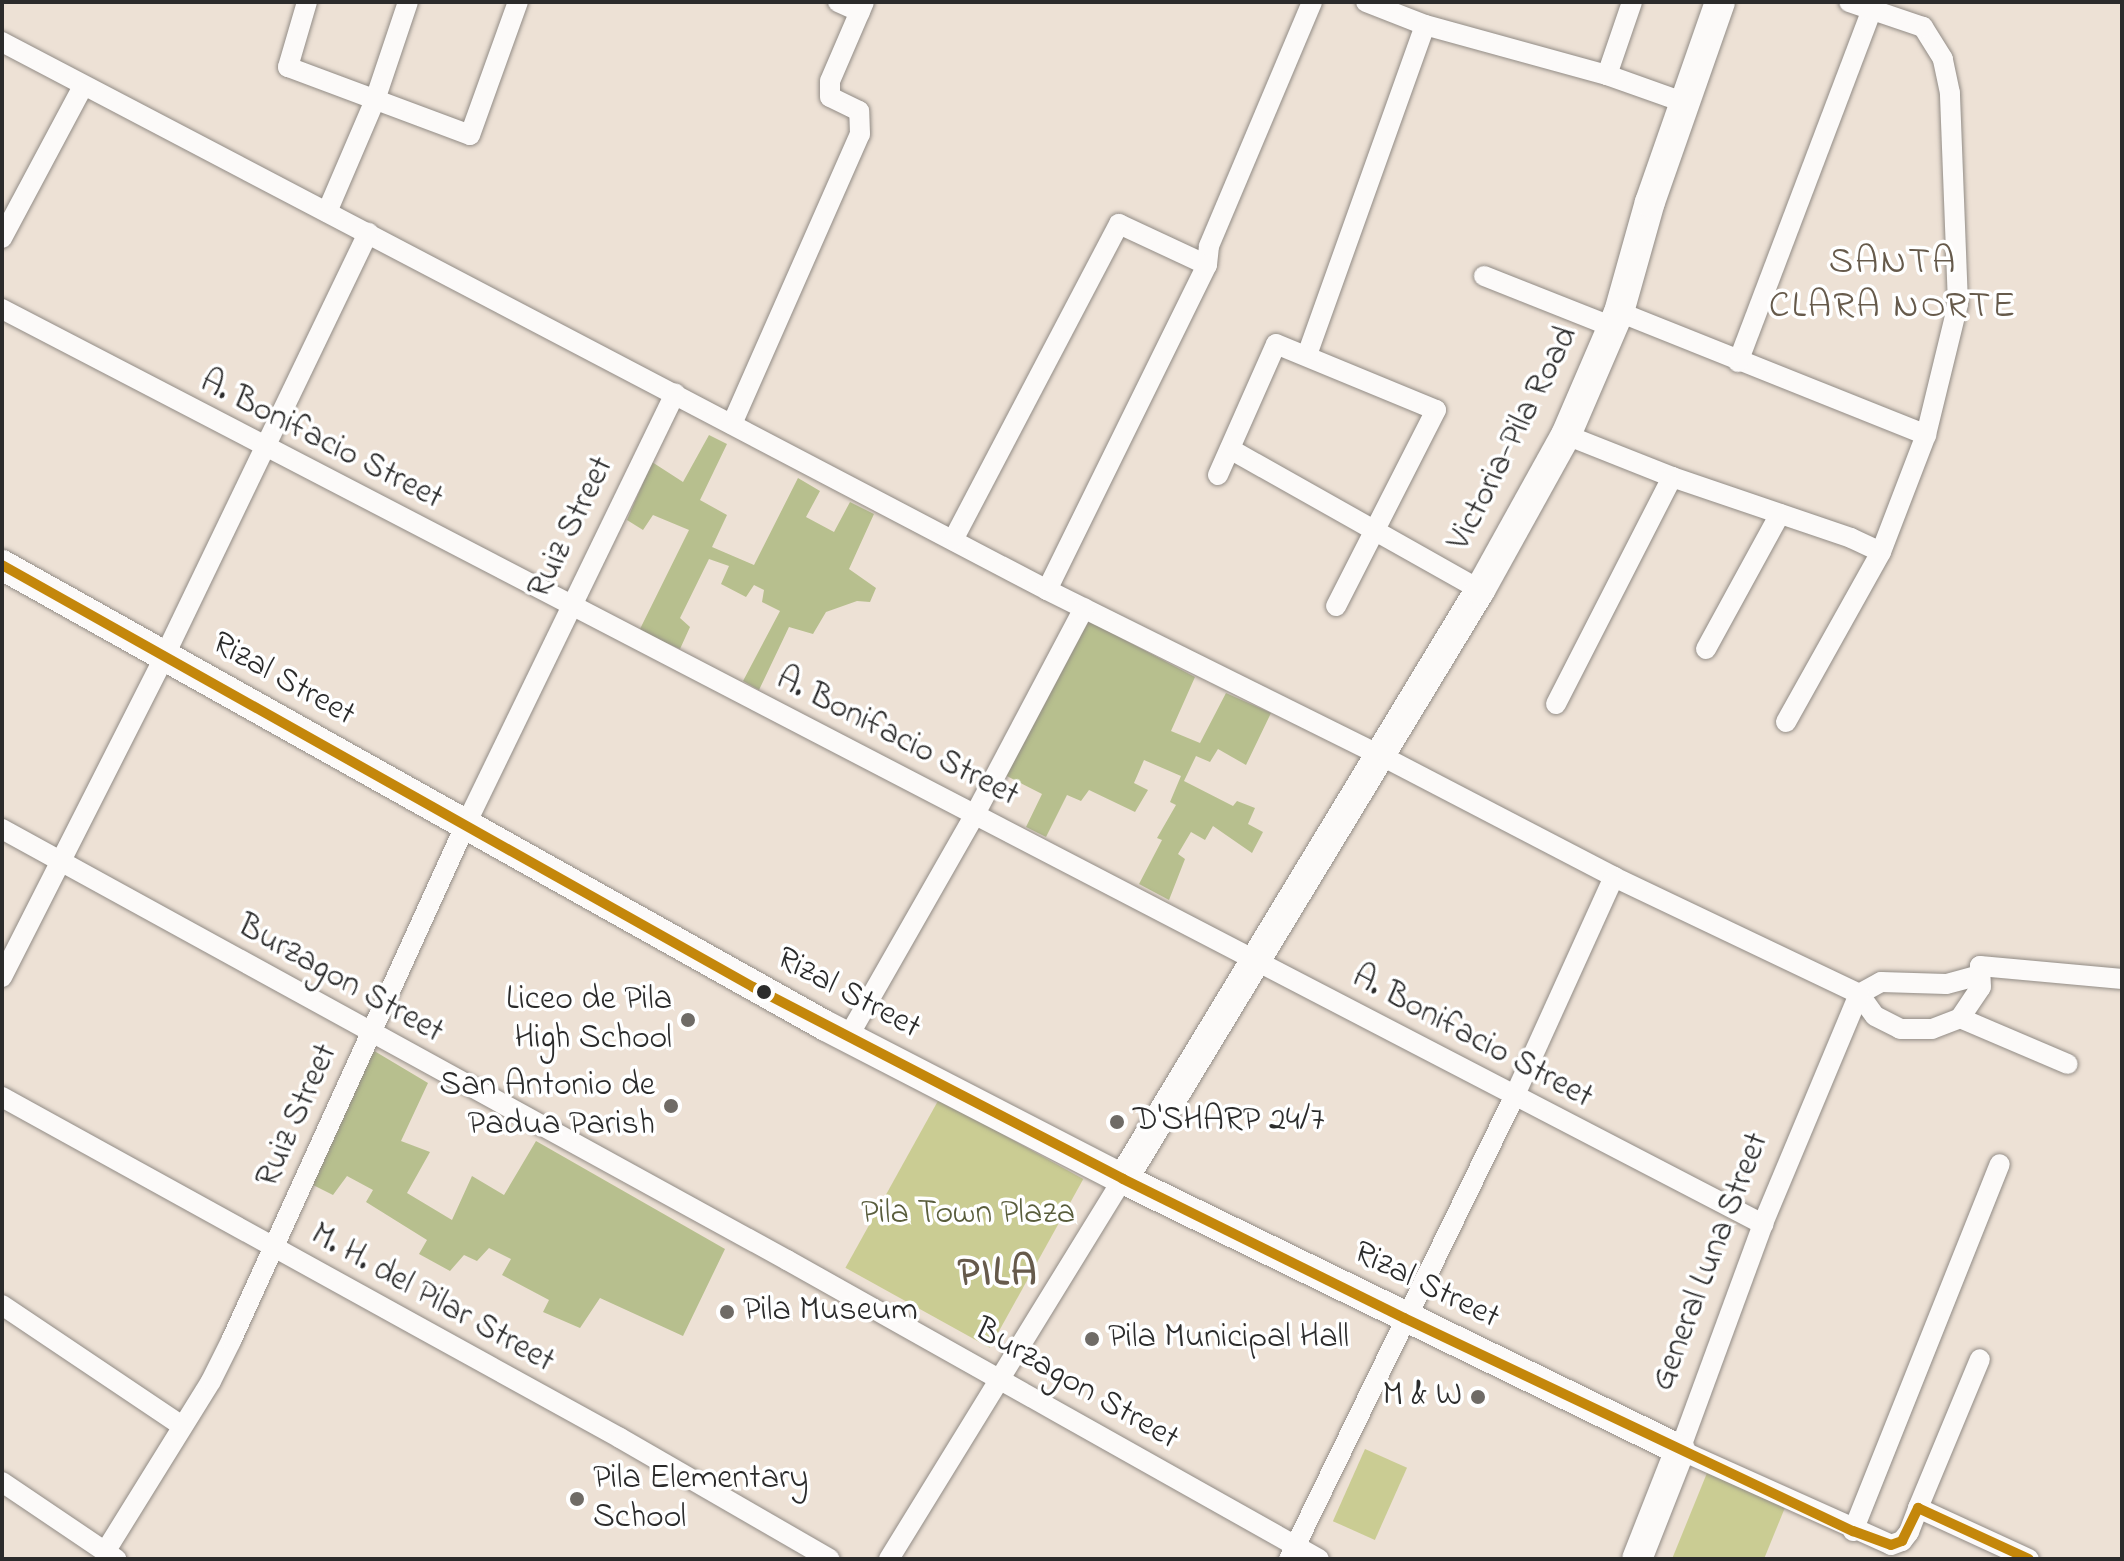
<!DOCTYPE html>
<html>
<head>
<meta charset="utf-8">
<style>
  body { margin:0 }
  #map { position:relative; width:2124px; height:1561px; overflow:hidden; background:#ede1d5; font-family:"Indie Flower",sans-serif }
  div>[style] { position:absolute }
  .green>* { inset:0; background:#cacc93; transform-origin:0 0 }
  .forest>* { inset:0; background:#b7bf8e }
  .roads { filter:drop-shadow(0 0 2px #928c86) drop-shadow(0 0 2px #928c86) }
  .minor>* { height:20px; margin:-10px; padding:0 10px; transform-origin:10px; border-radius:10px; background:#fcfaf9 }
  .secondary>* { height:30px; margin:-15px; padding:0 15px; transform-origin:15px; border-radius:15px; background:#fcfaf9 }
  .bus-1>* { height:10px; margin:-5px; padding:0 5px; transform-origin:5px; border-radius:5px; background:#c4870b }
  .dots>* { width:22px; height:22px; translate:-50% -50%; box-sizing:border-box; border:4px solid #fff; border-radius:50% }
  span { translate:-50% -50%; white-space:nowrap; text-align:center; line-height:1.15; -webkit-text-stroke:7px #fff; paint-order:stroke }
  .street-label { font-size:34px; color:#2b2b2b }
  .poi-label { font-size:34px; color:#2b2b2b }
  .right { translate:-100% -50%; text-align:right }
  .left { translate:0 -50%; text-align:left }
  .park-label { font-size:34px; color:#595d3c }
  .quarter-label { font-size:38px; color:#665a4b; letter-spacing:2px }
  .district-label { font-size:42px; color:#665a4b; font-weight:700; letter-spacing:2px }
  .frame { position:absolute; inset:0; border:4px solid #2b2b2b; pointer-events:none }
</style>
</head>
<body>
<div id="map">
  <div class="green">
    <i style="left:939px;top:1099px;width:165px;height:193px;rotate:29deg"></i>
    <i style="left:1365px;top:1449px;width:46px;height:79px;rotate:24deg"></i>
    <i style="clip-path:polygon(1707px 1473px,1786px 1505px,1764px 1559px,1672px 1559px)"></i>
  </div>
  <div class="forest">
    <i style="clip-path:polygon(709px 435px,727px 444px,700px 500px,727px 515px,712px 547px,754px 565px,798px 478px,820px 491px,806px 517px,834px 532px,850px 502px,874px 514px,849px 569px,876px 588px,870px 602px,857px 601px,826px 612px,813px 634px,789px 627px,759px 690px,743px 681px,780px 611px,762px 602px,764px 590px,754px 585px,746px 597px,721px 584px,729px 566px,709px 559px,680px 618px,690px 627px,680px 649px,639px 631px,689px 530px,653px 515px,643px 530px,627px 520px,652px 462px,683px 482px)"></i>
    <i style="clip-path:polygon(1085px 619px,1195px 677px,1171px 731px,1200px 743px,1226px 693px,1271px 713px,1246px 765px,1218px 749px,1210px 762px,1196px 756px,1184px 781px,1233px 806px,1237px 801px,1255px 808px,1248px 824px,1263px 832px,1252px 853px,1213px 826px,1205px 840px,1191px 832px,1178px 854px,1185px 859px,1169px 900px,1139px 884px,1162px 840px,1157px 838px,1176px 805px,1170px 802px,1181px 776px,1144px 760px,1134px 783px,1148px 790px,1135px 812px,1089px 790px,1081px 801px,1067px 795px,1046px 837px,1026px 827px,1042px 794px,1001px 773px)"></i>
    <i style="clip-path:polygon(371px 1049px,428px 1083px,401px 1141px,430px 1152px,407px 1193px,452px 1220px,472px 1176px,504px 1195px,536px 1141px,725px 1249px,683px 1336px,600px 1298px,580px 1328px,543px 1312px,549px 1300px,502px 1275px,511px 1259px,489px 1248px,477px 1261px,464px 1255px,450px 1271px,419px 1254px,427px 1240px,366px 1202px,373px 1190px,347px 1176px,333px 1195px,311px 1184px)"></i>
  </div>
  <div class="roads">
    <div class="minor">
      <i style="left:307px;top:2px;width:68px;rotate:106.3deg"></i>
      <i style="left:288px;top:67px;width:194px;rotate:20.5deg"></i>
      <i style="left:470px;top:135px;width:141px;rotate:-70.2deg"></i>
      <i style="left:838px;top:2px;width:24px;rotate:24deg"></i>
      <i style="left:1366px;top:2px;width:63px;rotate:21.3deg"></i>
      <i style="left:1425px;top:25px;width:189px;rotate:15.4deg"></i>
      <i style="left:1607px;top:75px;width:81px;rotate:19.6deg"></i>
      <i style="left:2px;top:42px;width:1180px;rotate:27.67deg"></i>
      <i style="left:1047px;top:590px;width:369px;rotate:26.4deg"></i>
      <i style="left:1378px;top:754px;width:266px;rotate:27.5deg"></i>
      <i style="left:1614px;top:877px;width:272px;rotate:25.5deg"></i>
      <i style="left:1859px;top:994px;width:27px;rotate:54deg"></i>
      <i style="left:1875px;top:1016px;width:28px;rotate:27deg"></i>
      <i style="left:1900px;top:1029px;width:32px"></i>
      <i style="left:1932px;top:1029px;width:30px;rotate:-21deg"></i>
      <i style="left:1960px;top:1018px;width:37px;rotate:-56deg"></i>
      <i style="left:1981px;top:987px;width:21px;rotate:-93deg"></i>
      <i style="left:1980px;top:966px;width:143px;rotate:5.2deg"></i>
      <i style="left:1607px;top:75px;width:77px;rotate:-71.1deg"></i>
      <i style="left:327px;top:212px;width:122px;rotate:-66.8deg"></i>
      <i style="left:375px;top:100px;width:103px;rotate:-71.4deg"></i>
      <i style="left:2px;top:238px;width:172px;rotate:-61.9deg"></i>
      <i style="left:1484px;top:276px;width:139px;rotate:21.6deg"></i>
      <i style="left:2px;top:309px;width:1985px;rotate:27.46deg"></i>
      <i style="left:1619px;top:312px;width:331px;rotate:21.8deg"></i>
      <i style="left:1307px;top:355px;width:350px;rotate:-70.3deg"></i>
      <i style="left:1738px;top:362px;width:377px;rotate:-69.2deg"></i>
      <i style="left:732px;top:424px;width:317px;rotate:-66.2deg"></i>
      <i style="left:860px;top:134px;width:23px;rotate:-92deg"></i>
      <i style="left:859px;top:111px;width:32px;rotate:-154deg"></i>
      <i style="left:830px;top:97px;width:16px;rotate:-90deg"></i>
      <i style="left:830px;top:81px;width:86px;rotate:-66.7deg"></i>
      <i style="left:1566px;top:435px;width:114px;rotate:21.6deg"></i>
      <i style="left:1672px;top:477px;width:189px;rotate:18.8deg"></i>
      <i style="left:1851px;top:538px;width:33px;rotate:25deg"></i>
      <i style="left:1230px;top:449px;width:287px;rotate:29.4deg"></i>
      <i style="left:1218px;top:475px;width:143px;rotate:-66.1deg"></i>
      <i style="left:1276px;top:344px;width:173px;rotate:22.4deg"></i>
      <i style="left:1436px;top:410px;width:220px;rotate:117deg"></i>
      <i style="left:953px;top:540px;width:357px;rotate:-62.3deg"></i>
      <i style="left:1119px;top:224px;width:97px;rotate:25deg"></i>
      <i style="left:1047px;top:590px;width:362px;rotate:-63.8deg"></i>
      <i style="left:1207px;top:265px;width:19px;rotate:-84deg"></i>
      <i style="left:1209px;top:246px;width:265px;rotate:-67.1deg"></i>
      <i style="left:1706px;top:649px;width:154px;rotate:-61.3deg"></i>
      <i style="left:1556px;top:704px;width:255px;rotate:-62.9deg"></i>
      <i style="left:1786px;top:722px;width:195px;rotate:-60.8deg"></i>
      <i style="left:1881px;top:552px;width:125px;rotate:-69deg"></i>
      <i style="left:1926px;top:435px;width:135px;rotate:-76.3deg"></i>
      <i style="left:1958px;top:304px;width:211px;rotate:-92.2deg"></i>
      <i style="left:1950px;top:93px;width:35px;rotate:-102deg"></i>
      <i style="left:1943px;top:59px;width:38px;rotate:-122deg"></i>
      <i style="left:1923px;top:27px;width:78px;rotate:-161.3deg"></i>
      <i style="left:2px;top:829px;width:896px;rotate:28.77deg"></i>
      <i style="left:787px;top:1260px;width:610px;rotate:29.34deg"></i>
      <i style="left:1980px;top:975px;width:35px;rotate:165deg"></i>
      <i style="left:1946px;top:984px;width:65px;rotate:-178.2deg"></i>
      <i style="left:1881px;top:982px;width:25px;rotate:151deg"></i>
      <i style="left:1859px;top:994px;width:249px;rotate:112.7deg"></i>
      <i style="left:1763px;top:1224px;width:241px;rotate:110.2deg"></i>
      <i style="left:1680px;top:1450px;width:231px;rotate:24.2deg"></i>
      <i style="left:1891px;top:1545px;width:12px;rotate:-20deg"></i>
      <i style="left:1902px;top:1541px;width:11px;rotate:-52deg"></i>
      <i style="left:1909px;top:1532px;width:26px;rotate:-69deg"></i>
      <i style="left:1918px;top:1508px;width:122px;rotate:24.7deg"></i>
      <i style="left:2px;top:977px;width:359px;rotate:-63.1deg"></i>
      <i style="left:164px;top:657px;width:471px;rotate:-64.3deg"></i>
      <i style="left:1960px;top:1018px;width:117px;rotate:23.1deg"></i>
      <i style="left:848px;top:1037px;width:257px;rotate:-60.3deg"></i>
      <i style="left:975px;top:814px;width:233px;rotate:-62.1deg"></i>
      <i style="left:2px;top:1097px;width:706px;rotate:28.89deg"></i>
      <i style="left:620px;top:1438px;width:242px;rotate:30deg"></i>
      <i style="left:2px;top:1305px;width:217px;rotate:33.9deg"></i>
      <i style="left:2px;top:1482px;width:138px;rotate:34deg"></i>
      <i style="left:1918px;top:1508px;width:161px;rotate:-67.4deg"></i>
      <i style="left:1853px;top:1531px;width:395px;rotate:-68.2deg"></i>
      <i style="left:105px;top:1552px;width:201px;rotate:-58.2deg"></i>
      <i style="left:211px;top:1381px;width:45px;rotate:-63.4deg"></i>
      <i style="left:231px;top:1341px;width:566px;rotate:-65.56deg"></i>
      <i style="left:465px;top:826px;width:481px;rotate:-64.1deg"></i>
      <i style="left:889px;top:1559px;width:446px;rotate:-58.4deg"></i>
      <i style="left:1289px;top:1559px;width:514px;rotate:-64.03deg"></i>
      <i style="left:1514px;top:1097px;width:242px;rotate:-65.6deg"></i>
    </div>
    <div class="secondary">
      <i style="left:2px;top:565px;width:944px;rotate:29.23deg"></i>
      <i style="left:826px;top:1026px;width:334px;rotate:27.3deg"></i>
      <i style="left:1123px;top:1179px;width:619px;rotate:25.94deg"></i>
      <i style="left:1680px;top:1450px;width:117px;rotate:111.5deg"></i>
      <i style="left:1123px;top:1179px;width:689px;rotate:-58.78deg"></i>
      <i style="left:1480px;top:590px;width:177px;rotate:-61deg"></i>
      <i style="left:1566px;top:435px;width:134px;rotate:-66.7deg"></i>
      <i style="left:1619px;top:312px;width:114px;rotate:-74.3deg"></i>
      <i style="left:1650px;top:202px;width:212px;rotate:-70.7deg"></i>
    </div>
  </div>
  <div class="bus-1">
    <i style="left:2px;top:565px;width:861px;rotate:29.33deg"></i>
    <i style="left:753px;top:987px;width:417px;rotate:27.4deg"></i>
    <i style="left:1123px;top:1179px;width:313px;rotate:26.3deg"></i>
    <i style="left:1404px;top:1318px;width:497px;rotate:25.4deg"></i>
    <i style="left:1853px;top:1531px;width:40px;rotate:20.2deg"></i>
    <i style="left:1891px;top:1545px;width:12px;rotate:-20deg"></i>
    <i style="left:1902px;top:1541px;width:37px;rotate:-64deg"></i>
    <i style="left:1918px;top:1508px;width:122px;rotate:24.7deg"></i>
  </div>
  <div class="dots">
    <i style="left:764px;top:992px;background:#2b2b2b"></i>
    <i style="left:688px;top:1020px;background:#6f6b66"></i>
    <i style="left:671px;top:1106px;background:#6f6b66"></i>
    <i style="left:1117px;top:1122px;background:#6f6b66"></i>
    <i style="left:727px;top:1312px;background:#6f6b66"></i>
    <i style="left:1092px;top:1339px;background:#6f6b66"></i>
    <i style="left:1478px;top:1397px;background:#6f6b66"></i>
    <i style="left:577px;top:1499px;background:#6f6b66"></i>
  </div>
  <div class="street-label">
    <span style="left:1514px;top:439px;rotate:-63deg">Victoria-Pila Road</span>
    <span style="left:321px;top:441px;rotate:27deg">A. Bonifacio Street</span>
    <span style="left:572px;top:528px;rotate:-64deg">Ruiz Street</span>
    <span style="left:283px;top:680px;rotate:29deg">Rizal Street</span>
    <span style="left:897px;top:738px;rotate:27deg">A. Bonifacio Street</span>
    <span style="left:340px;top:980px;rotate:29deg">Burzagon Street</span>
    <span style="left:848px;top:994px;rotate:28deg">Rizal Street</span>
    <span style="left:1472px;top:1038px;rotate:28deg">A. Bonifacio Street</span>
    <span style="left:298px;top:1116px;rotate:-66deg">Ruiz Street</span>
    <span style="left:1711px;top:1262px;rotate:-69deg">General Luna Street</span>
    <span style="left:1426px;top:1286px;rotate:26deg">Rizal Street</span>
    <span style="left:432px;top:1299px;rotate:29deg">M. H. del Pilar Street</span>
    <span style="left:1076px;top:1385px;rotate:30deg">Burzagon Street</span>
  </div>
  <div class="poi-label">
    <span class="right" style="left:672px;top:1020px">Liceo de Pila<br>High School</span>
    <span class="right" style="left:655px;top:1106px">San Antonio de<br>Padua Parish</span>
    <span class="left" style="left:1133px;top:1122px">D'SHARP 24/7</span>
    <span class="left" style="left:743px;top:1312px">Pila Museum</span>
    <span class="left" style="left:1108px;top:1339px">Pila Municipal Hall</span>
    <span class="right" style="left:1462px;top:1397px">M &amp; W</span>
    <span class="left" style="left:593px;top:1499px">Pila Elementary<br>School</span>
  </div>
  <div class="park-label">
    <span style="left:968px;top:1215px">Pila Town Plaza</span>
  </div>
  <div class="quarter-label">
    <span style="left:1893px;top:286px">SANTA<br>CLARA NORTE</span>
  </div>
  <div class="district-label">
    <span style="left:998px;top:1274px">PILA</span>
  </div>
  <div class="frame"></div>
</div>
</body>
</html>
